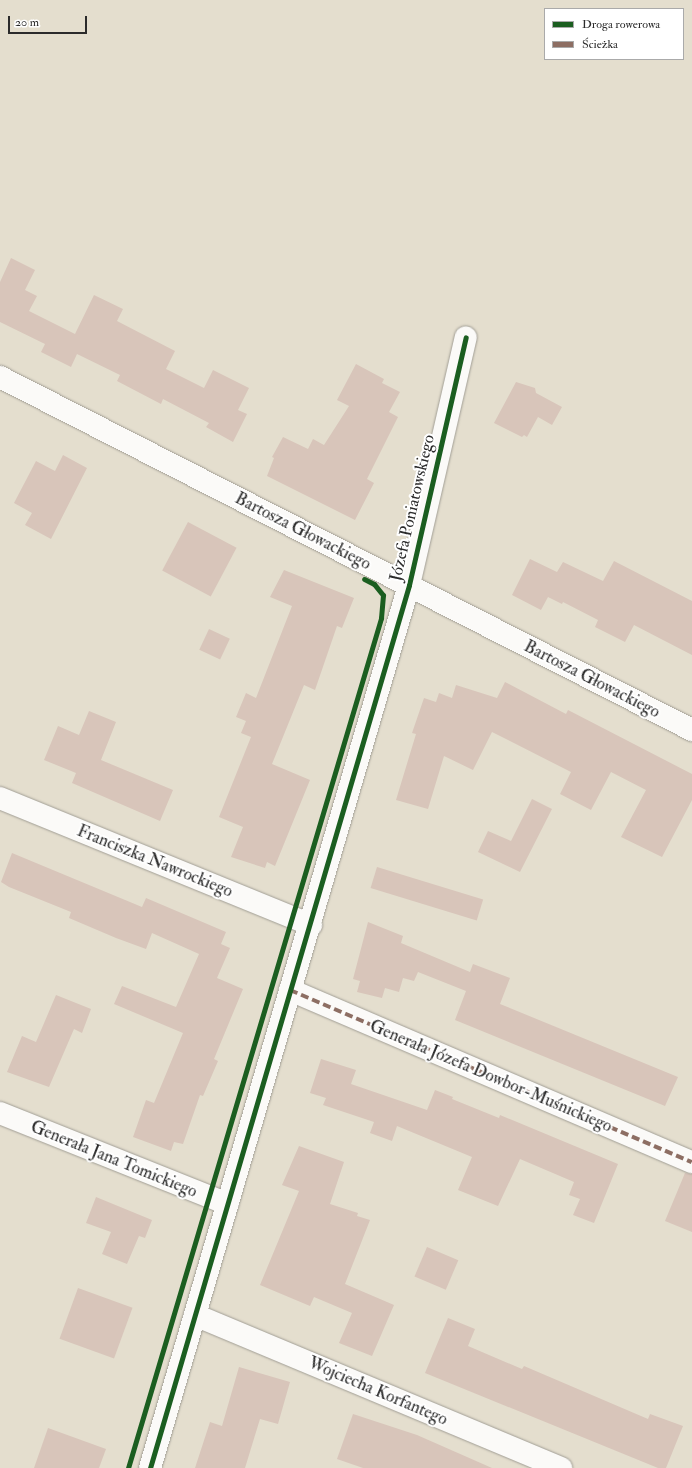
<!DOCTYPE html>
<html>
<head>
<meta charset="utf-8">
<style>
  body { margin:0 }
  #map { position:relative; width:692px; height:1468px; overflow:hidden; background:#e4dece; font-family:"IM FELL Double Pica",serif }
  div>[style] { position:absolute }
  .building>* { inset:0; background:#d8c5ba; transform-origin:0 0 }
  .roads { filter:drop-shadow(0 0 1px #a19e95) drop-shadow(0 0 1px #a19e95) }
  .minor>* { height:22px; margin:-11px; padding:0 11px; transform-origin:11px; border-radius:11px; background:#fbfaf8 }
  .quiet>* { height:4px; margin-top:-2px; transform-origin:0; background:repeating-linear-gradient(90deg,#8d6e63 0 8px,transparent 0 12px) }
  .cycleway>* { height:5px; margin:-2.5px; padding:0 2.5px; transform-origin:2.5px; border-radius:2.5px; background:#1b5e20 }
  span { translate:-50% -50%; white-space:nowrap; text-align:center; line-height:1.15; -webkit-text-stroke:4px #fff; paint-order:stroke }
  .street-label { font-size:17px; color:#2b2b2b }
  .legend { position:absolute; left:544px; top:8px; width:140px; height:52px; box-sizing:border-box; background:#fff; border:1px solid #aaa; margin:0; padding:5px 7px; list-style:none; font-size:12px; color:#2b2b2b }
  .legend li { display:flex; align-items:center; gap:8px; height:20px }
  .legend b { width:20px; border:1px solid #aaa }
  .scale { position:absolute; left:8px; top:16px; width:79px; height:18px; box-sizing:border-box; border:2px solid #2b2b2b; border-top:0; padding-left:5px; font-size:12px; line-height:14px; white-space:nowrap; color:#2b2b2b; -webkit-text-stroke:3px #fff; paint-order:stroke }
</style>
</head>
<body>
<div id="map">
  <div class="building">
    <i style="clip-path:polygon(11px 258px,35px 270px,25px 290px,37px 296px,29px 311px,75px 334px,94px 295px,123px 309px,117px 321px,175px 351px,166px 369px,204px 388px,213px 370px,249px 388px,238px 410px,247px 414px,233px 442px,206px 427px,209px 423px,163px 399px,161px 404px,117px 381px,120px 375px,77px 354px,71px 367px,41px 352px,45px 344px,0 322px,0 282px)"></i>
    <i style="clip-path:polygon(356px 364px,384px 379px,382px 383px,400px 392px,389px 412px,398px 417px,367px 479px,374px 483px,355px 520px,267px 476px,274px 458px,272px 457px,283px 437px,308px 449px,313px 439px,324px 445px,349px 406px,337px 400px)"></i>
    <i style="clip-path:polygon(516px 382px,535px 388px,536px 393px,562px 407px,552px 425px,538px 417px,527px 437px,524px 435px,522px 437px,494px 423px)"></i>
    <i style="clip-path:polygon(63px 455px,87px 468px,51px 539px,25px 525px,32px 513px,14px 503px,36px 461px,55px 471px)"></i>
    <i style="left:188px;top:522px;width:55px;height:55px;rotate:28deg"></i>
    <i style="clip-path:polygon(530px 559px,557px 572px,563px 562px,603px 581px,614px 561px,692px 601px,692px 655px,634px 625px,625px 642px,595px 627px,598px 620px,563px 602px,562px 604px,548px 597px,541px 610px,512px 595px)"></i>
    <i style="clip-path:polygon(284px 570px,354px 598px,342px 628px,337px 626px,315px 690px,304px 685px,272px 764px,310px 780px,275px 866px,267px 862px,265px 868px,231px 857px,243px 827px,219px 817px,251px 737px,241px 733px,246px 721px,236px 717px,246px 693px,256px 698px,292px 606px,270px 597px)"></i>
    <i style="left:209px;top:629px;width:23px;height:23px;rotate:25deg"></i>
    <i style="clip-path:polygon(505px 682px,566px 714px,568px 710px,692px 774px,692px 800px,662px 857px,621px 837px,646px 790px,611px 772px,591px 810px,560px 794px,571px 772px,492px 732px,473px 770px,444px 756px,428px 809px,396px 800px,416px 734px,412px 733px,424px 698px,436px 702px,439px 693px,452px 698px,456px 685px,497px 698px)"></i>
    <i style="clip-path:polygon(89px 711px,116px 722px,101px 760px,173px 790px,160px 821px,72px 783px,76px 773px,44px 760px,58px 726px,79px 735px)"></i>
    <i style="clip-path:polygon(532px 799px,552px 809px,520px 872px,478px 852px,488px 831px,511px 841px)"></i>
    <i style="clip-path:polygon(12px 853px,142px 907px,146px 898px,226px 932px,221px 944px,230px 948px,217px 978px,243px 989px,214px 1059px,218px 1061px,203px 1096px,200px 1095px,183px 1144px,174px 1142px,171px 1151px,133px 1137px,146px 1100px,154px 1103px,183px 1033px,114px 1004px,122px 986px,176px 1007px,199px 954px,152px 933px,146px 949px,116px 938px,69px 918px,71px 912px,9px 887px,1px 882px)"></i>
    <i style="left:377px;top:867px;width:111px;height:22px;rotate:17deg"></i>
    <i style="clip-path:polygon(368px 922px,403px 936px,401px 943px,470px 972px,473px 964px,510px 978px,500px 1004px,678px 1077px,665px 1106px,455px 1020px,466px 991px,418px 972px,414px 981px,403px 978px,399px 992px,385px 988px,382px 998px,357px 992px,360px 981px,353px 979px)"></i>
    <i style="clip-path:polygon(56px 995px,91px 1009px,82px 1033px,74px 1029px,49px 1087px,7px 1072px,22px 1036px,36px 1042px)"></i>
    <i style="clip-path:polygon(321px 1059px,356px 1070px,351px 1084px,427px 1110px,435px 1090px,453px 1097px,452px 1099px,499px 1118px,500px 1115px,618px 1164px,594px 1223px,573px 1215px,580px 1199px,569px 1195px,574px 1182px,520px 1159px,498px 1206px,458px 1190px,472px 1157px,397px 1126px,392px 1141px,370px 1133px,374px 1122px,323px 1105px,326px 1098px,310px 1093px)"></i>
    <i style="clip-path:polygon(299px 1146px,344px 1162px,330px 1204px,358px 1213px,357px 1216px,370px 1220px,345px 1284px,394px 1305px,372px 1356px,339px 1343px,352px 1313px,314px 1297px,310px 1306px,260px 1285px,299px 1191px,282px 1185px)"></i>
    <i style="clip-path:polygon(685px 1173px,692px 1174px,692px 1232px,665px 1221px)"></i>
    <i style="clip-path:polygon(96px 1197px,152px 1220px,145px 1238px,139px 1236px,127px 1264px,102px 1254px,111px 1232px,86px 1223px)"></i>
    <i style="left:427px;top:1247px;width:34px;height:32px;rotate:23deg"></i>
    <i style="left:78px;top:1288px;width:58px;height:54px;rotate:20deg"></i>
    <i style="clip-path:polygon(448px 1318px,475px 1329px,468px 1346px,522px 1369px,524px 1366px,648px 1419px,650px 1414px,683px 1426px,666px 1468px,658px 1468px,425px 1373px)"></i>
    <i style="clip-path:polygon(239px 1367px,290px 1382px,278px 1424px,260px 1419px,245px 1468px,195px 1468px,210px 1422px,222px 1426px)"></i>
    <i style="clip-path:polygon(353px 1414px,417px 1435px,492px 1468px,363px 1468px,337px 1459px)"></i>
    <i style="clip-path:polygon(48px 1428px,106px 1449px,99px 1468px,34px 1468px)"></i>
  </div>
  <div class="roads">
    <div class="minor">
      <i style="left:0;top:377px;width:777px;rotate:27.03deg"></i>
      <i style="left:0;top:798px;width:336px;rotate:22.2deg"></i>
      <i style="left:290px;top:990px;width:437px;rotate:23.2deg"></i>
      <i style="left:0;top:1113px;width:245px;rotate:21.8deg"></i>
      <i style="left:195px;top:1315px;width:397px;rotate:22.7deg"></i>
      <i style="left:150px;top:1468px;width:920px;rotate:-73.65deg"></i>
      <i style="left:409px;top:585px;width:254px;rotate:-77.1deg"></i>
    </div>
  </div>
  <div class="quiet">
    <i style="left:290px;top:990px;width:437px;rotate:23.2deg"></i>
  </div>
  <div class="cycleway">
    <i style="left:128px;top:1468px;width:887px;rotate:-73.42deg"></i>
    <i style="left:381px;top:618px;width:23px;rotate:-85deg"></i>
    <i style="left:383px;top:595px;width:14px;rotate:-129deg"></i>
    <i style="left:374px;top:584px;width:11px;rotate:-153deg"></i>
    <i style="left:150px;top:1468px;width:920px;rotate:-73.65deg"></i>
    <i style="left:409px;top:585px;width:254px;rotate:-77.1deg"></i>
  </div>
  <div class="street-label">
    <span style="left:412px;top:508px;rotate:-77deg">Józefa Poniatowskiego</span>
    <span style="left:303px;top:531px;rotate:27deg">Bartosza Głowackiego</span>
    <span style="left:592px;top:679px;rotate:27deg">Bartosza Głowackiego</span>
    <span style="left:155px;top:861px;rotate:22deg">Franciszka Nawrockiego</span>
    <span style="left:491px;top:1076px;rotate:23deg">Generała Józefa Dowbor-Muśnickiego</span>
    <span style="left:114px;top:1159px;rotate:22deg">Generała Jana Tomickiego</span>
    <span style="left:378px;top:1391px;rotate:23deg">Wojciecha Korfantego</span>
  </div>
  <ul class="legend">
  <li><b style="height:5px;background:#1b5e20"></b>Droga rowerowa</li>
  <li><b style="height:5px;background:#8d6e63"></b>Ścieżka</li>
  </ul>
  <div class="scale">20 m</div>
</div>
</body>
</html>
